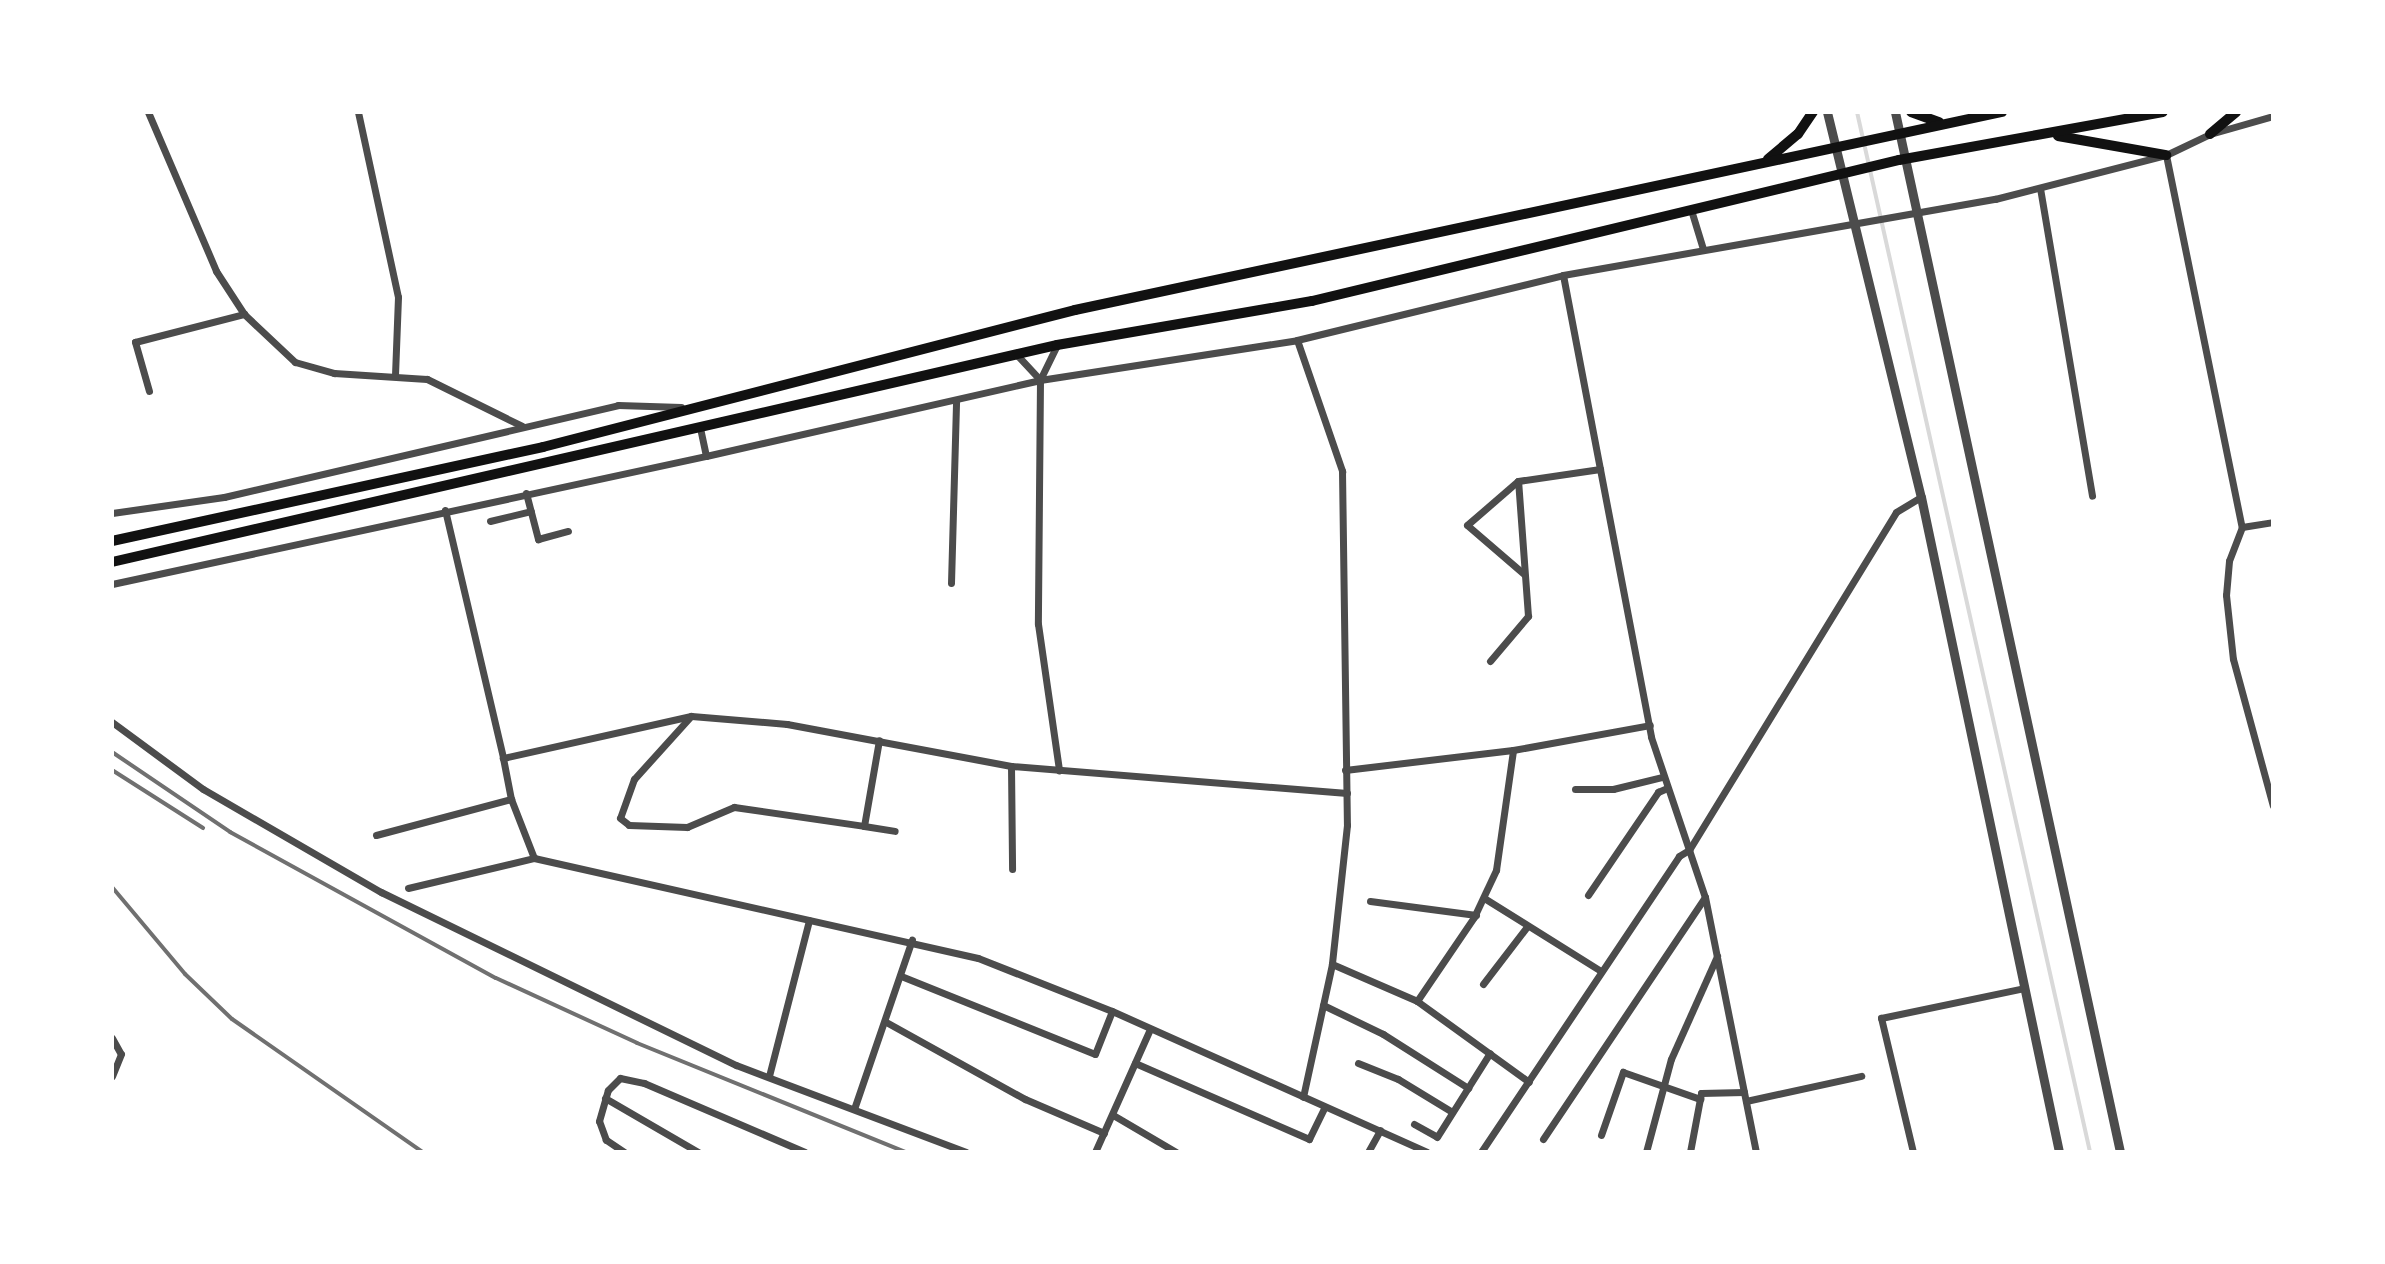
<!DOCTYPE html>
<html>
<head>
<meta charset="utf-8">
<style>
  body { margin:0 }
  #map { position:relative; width:2385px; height:1264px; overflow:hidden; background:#fff; font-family:"Roboto Serif",serif }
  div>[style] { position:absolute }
  .stream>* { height:4px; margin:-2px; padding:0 2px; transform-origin:2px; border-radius:2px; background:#d9d9d9 }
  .minor>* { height:7px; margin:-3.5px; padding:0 3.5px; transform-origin:3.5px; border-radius:3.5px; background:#4c4c4c }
  .tertiary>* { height:9px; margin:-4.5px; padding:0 4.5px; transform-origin:4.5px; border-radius:4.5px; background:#4c4c4c }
  .secondary>* { height:10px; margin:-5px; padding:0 5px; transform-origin:5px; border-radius:5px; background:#111 }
  .rail>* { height:4px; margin:-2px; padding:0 2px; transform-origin:2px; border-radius:2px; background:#707070 }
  span { translate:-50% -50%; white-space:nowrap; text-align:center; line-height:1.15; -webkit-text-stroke:7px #fff; paint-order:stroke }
  .frame { position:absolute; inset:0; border:114px solid #fff; pointer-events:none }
</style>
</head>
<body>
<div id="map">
  <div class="stream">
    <i style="left:1857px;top:112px;width:1066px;rotate:77.37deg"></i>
  </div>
  <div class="minor">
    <i style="left:148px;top:112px;width:173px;rotate:66.8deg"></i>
    <i style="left:216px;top:271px;width:51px;rotate:56.9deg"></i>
    <i style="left:244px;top:314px;width:70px;rotate:43.3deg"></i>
    <i style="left:295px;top:362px;width:41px;rotate:15.8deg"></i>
    <i style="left:334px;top:373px;width:93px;rotate:3.7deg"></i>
    <i style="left:427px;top:379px;width:106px;rotate:26.3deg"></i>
    <i style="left:358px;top:112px;width:189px;rotate:77.8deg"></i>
    <i style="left:398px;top:297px;width:79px;rotate:92.2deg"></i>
    <i style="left:2166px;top:155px;width:380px;rotate:78.5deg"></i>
    <i style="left:2242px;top:527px;width:36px;rotate:111deg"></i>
    <i style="left:2229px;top:561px;width:34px;rotate:95deg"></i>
    <i style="left:2226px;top:595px;width:64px;rotate:83.8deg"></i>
    <i style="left:2233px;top:659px;width:152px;rotate:74.8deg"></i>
    <i style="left:2040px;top:188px;width:312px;rotate:80.4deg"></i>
    <i style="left:1692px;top:213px;width:37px;rotate:73deg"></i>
    <i style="left:1563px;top:275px;width:470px;rotate:79.2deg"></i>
    <i style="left:1651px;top:737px;width:169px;rotate:71.4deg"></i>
    <i style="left:1705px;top:897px;width:260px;rotate:78.7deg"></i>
    <i style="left:1297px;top:340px;width:139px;rotate:71deg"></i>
    <i style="left:1342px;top:471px;width:354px;rotate:89.2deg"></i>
    <i style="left:1347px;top:825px;width:140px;rotate:96.2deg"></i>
    <i style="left:1332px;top:964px;width:136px;rotate:102.3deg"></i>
    <i style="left:1057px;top:345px;width:39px;rotate:116deg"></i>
    <i style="left:1040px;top:380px;width:244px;rotate:90.5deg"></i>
    <i style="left:1038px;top:624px;width:148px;rotate:81.8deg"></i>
    <i style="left:1017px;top:355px;width:34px;rotate:47deg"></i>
    <i style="left:149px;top:391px;width:51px;rotate:-105.9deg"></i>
    <i style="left:135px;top:342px;width:113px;rotate:-14.4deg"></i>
    <i style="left:706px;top:456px;width:343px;rotate:-12.8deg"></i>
    <i style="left:1040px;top:380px;width:260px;rotate:-8.8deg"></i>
    <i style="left:1297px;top:340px;width:274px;rotate:-13.7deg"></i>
    <i style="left:1563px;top:275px;width:439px;rotate:-10deg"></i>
    <i style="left:1995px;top:199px;width:177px;rotate:-14.4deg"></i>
    <i style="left:2166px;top:155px;width:49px;rotate:-25.5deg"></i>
    <i style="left:2210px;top:134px;width:66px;rotate:-15.9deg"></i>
    <i style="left:526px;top:493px;width:48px;rotate:75.4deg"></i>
    <i style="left:538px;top:539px;width:31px;rotate:-15deg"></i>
    <i style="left:445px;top:510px;width:255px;rotate:76.8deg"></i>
    <i style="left:112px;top:513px;width:113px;rotate:-8.1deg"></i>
    <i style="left:224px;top:497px;width:405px;rotate:-13.1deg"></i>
    <i style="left:618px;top:405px;width:63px;rotate:1.8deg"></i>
    <i style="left:490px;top:521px;width:42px;rotate:-13.7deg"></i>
    <i style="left:2242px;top:527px;width:31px;rotate:-9deg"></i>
    <i style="left:1524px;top:574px;width:75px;rotate:-139.3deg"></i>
    <i style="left:1467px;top:525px;width:67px;rotate:-40.8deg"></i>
    <i style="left:1518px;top:481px;width:83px;rotate:-8.3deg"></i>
    <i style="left:951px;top:583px;width:183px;rotate:-88.4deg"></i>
    <i style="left:112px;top:584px;width:608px;rotate:-12.16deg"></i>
    <i style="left:706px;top:456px;width:29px;rotate:-102deg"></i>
    <i style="left:1490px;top:661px;width:59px;rotate:-49.8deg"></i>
    <i style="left:1528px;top:616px;width:135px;rotate:-94.2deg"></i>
    <i style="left:691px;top:716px;width:85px;rotate:132.1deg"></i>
    <i style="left:634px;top:779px;width:41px;rotate:109.7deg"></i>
    <i style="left:620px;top:818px;width:11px;rotate:38deg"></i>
    <i style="left:629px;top:825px;width:58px;rotate:2deg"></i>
    <i style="left:687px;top:827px;width:51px;rotate:-23.1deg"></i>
    <i style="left:734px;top:807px;width:131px;rotate:8.3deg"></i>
    <i style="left:864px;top:826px;width:87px;rotate:-80.1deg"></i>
    <i style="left:112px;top:722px;width:113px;rotate:36.4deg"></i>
    <i style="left:203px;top:789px;width:206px;rotate:30.1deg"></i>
    <i style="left:381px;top:892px;width:395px;rotate:26deg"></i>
    <i style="left:736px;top:1065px;width:246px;rotate:20.7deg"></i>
    <i style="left:1011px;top:766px;width:103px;rotate:89.4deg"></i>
    <i style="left:1345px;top:770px;width:169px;rotate:-6.8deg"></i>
    <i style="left:1513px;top:750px;width:139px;rotate:-10.3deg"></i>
    <i style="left:1575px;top:789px;width:38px"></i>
    <i style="left:1613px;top:789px;width:50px;rotate:-13.8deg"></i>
    <i style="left:1347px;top:793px;width:337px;rotate:-175.4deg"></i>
    <i style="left:1011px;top:766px;width:228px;rotate:-169.4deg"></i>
    <i style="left:787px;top:724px;width:96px;rotate:-175.2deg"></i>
    <i style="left:691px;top:716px;width:193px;rotate:167.4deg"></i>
    <i style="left:503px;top:758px;width:42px;rotate:79deg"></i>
    <i style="left:511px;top:799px;width:63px;rotate:68.7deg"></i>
    <i style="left:534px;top:858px;width:455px;rotate:12.7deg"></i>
    <i style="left:978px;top:958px;width:144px;rotate:21.6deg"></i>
    <i style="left:1112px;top:1011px;width:345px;rotate:24.1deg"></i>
    <i style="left:864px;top:826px;width:31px;rotate:9deg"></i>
    <i style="left:376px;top:835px;width:140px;rotate:-14.9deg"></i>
    <i style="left:408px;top:888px;width:130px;rotate:-13.4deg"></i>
    <i style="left:1588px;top:895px;width:125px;rotate:-55.8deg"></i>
    <i style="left:1658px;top:792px;width:10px;rotate:-24deg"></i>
    <i style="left:1484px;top:898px;width:138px;rotate:32deg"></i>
    <i style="left:1370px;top:901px;width:107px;rotate:7.5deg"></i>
    <i style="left:1332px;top:964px;width:93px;rotate:23.5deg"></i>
    <i style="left:1417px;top:1001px;width:138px;rotate:35.9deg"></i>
    <i style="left:901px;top:976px;width:209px;rotate:21.9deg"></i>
    <i style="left:1095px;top:1054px;width:46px;rotate:-68.4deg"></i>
    <i style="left:1483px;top:984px;width:71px;rotate:-52.5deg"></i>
    <i style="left:1417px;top:1001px;width:102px;rotate:-55.8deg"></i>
    <i style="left:1474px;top:917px;width:52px;rotate:-64.9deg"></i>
    <i style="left:1496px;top:870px;width:121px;rotate:-81.9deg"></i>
    <i style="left:1323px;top:1005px;width:67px;rotate:25.8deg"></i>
    <i style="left:1383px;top:1034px;width:101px;rotate:32.4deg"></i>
    <i style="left:886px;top:1022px;width:159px;rotate:29deg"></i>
    <i style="left:1025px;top:1099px;width:86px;rotate:23.3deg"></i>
    <i style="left:112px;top:1038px;width:18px;rotate:61deg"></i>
    <i style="left:121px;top:1054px;width:24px;rotate:112deg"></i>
    <i style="left:1135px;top:1063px;width:190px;rotate:23.6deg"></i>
    <i style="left:1309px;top:1139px;width:34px;rotate:-64deg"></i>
    <i style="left:1358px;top:1063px;width:43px;rotate:21.8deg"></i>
    <i style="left:1398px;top:1079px;width:63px;rotate:31.4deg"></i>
    <i style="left:769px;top:1076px;width:161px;rotate:-75.6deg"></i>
    <i style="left:605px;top:1098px;width:108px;rotate:30.1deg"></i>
    <i style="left:1746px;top:1101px;width:118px;rotate:-12.3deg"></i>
    <i style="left:854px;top:1109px;width:179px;rotate:-71.1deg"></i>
    <i style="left:1113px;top:1115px;width:73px;rotate:30.4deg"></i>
    <i style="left:1414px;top:1124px;width:26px;rotate:29deg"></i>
    <i style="left:1437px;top:1137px;width:99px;rotate:-57.8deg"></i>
    <i style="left:1601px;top:1135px;width:67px;rotate:-70.8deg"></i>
    <i style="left:1623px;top:1072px;width:82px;rotate:19.3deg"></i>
    <i style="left:1543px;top:1139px;width:291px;rotate:-56.2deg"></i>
    <i style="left:624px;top:1152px;width:22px;rotate:-146deg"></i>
    <i style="left:606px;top:1140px;width:20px;rotate:-110deg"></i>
    <i style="left:599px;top:1121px;width:32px;rotate:-74deg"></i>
    <i style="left:608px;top:1090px;width:17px;rotate:-45deg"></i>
    <i style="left:620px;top:1078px;width:25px;rotate:12deg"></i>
    <i style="left:644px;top:1083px;width:175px;rotate:23.2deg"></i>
    <i style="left:1095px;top:1152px;width:135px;rotate:-65.9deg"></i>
    <i style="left:1368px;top:1152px;width:25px;rotate:-61deg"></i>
    <i style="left:1481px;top:1152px;width:356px;rotate:-56.2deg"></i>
    <i style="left:1679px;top:856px;width:12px;rotate:-31deg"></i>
    <i style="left:1689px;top:850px;width:396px;rotate:-58.5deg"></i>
    <i style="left:1896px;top:512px;width:29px;rotate:-31deg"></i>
    <i style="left:1646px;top:1152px;width:96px;rotate:-75deg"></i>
    <i style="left:1671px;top:1059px;width:113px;rotate:-65.9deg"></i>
    <i style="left:1690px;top:1152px;width:60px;rotate:-79.4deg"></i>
    <i style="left:1701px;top:1093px;width:43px;rotate:-1.3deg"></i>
    <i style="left:1913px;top:1152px;width:138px;rotate:-103.4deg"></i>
    <i style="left:1881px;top:1018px;width:146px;rotate:-11.8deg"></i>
  </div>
  <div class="tertiary">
    <i style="left:1827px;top:112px;width:396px;rotate:76.3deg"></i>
    <i style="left:1921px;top:497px;width:669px;rotate:78.1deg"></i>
    <i style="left:1895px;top:112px;width:1064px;rotate:77.79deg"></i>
  </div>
  <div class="secondary">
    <i style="left:1911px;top:112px;width:30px;rotate:20deg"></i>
    <i style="left:2210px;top:134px;width:34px;rotate:-40deg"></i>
    <i style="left:2058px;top:136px;width:110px;rotate:10deg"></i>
    <i style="left:1768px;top:159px;width:39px;rotate:-40deg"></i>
    <i style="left:1798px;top:134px;width:27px;rotate:-56deg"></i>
    <i style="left:112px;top:541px;width:441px;rotate:-12.3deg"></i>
    <i style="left:543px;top:447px;width:549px;rotate:-14.44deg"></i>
    <i style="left:1075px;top:310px;width:948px;rotate:-12.06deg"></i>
    <i style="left:112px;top:562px;width:970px;rotate:-12.93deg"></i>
    <i style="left:1057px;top:345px;width:259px;rotate:-9.8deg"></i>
    <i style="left:1312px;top:301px;width:604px;rotate:-13.51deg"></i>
    <i style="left:1899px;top:160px;width:268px;rotate:-10.3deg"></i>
  </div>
  <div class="rail">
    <i style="left:112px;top:752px;width:143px;rotate:34.1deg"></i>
    <i style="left:230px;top:832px;width:303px;rotate:28.8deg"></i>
    <i style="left:496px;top:978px;width:155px;rotate:24.7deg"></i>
    <i style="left:637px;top:1043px;width:290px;rotate:22.1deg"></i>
    <i style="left:112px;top:770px;width:108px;rotate:32.5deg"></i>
    <i style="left:112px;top:887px;width:114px;rotate:50deg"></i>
    <i style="left:185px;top:974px;width:65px;rotate:43.8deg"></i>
    <i style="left:232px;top:1019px;width:233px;rotate:34.9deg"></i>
  </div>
  <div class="frame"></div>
</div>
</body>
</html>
